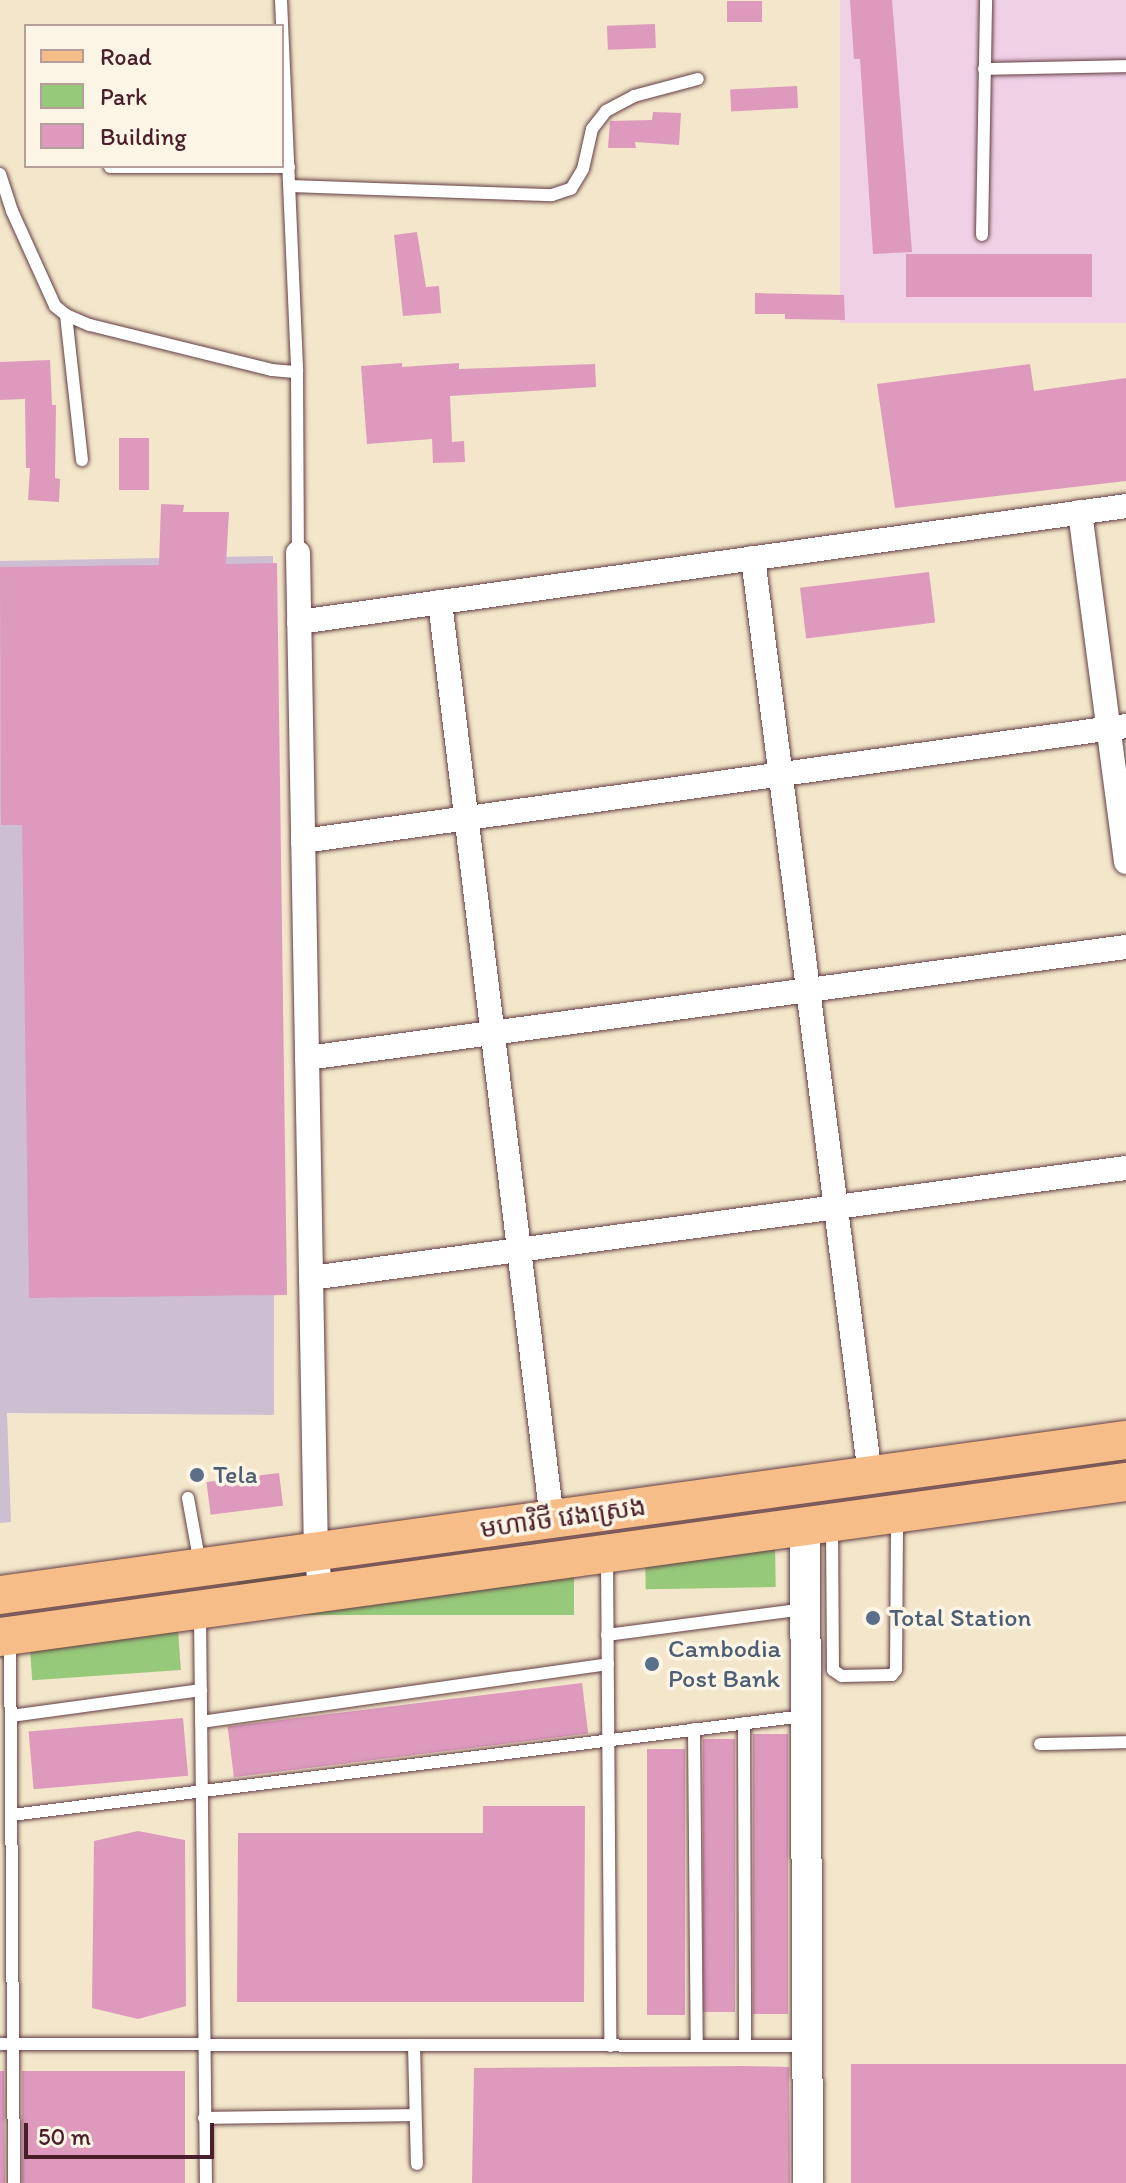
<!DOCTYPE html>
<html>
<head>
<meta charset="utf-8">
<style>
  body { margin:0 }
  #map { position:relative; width:1126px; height:2183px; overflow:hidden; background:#f3e6ca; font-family:Itim,"Noto Sans Khmer",sans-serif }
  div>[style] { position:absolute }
  .built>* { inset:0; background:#efd0e5; transform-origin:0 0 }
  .industrial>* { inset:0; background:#cdbed2 }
  .green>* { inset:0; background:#96c97a; transform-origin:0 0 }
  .building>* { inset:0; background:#dd9abd; transform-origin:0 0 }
  .roads { filter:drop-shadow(0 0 2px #633d43) drop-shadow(0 0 2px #633d43) }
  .service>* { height:12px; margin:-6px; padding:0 6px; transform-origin:6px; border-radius:6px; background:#fff }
  .minor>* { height:24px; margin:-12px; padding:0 12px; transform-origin:12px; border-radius:12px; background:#fff }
  .tertiary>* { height:30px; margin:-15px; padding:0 15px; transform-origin:15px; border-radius:15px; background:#fff }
  .primary>* { height:38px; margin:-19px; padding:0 19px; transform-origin:19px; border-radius:19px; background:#f7bd88 }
  .dots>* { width:22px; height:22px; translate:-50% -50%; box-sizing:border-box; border:4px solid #fcf5e5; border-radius:50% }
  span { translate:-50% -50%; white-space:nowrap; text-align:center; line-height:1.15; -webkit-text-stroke:7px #fcf5e5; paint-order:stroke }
  .service-label { font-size:26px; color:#4e5e75 }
  .left { translate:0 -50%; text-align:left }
  .street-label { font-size:26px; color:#4a1f2b }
  .legend { position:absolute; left:24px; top:24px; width:260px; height:144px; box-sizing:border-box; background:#fcf5e5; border:2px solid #b59f9b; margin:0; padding:10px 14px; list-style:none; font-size:24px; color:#4a1f2b }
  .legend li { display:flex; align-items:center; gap:16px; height:40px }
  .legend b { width:40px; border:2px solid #b59f9b }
  .scale { position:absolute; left:24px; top:2123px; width:190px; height:36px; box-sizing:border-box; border:4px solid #4a1f2b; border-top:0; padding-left:10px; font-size:24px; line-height:28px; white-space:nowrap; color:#4a1f2b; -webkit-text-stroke:6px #fcf5e5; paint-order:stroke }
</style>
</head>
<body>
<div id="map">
  <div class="built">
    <i style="left:840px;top:0;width:286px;height:323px"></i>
  </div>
  <div class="industrial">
    <i style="clip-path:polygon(273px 556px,274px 1415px,7px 1413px,11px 1522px,0 1523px,0 561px)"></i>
  </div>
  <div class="green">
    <i style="left:775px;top:1545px;width:42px;height:130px;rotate:89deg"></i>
    <i style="left:574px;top:1572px;width:43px;height:337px;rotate:90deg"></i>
    <i style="left:178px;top:1629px;width:41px;height:149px;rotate:86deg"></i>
  </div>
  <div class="building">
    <i style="clip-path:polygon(850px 0,892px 0,912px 252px,873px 254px,860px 59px,854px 59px)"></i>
    <i style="left:762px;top:1px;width:21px;height:35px;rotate:90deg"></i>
    <i style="left:655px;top:24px;width:24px;height:48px;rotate:88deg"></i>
    <i style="left:797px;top:86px;width:22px;height:67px;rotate:87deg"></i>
    <i style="clip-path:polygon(653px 112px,681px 113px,679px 145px,635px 142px,636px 148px,608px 148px,610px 121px,652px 120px)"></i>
    <i style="clip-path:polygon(417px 232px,426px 287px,439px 286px,441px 313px,403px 316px,394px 235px)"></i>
    <i style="left:906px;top:254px;width:186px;height:43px"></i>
    <i style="clip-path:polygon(755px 293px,844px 295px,845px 320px,785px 319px,785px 314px,755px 314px)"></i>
    <i style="clip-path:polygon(50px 360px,52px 405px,56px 405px,55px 478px,60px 479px,59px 502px,28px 500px,30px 468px,26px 468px,25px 399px,0 400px,0 362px)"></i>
    <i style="clip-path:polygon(402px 363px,402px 367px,459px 363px,459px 369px,595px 364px,596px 387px,450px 396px,452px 442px,464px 441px,465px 462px,433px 463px,432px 439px,367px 444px,361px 366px)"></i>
    <i style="clip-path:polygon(1030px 364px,1034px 391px,1126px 378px,1126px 481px,895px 508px,877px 384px)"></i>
    <i style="left:119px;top:438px;width:30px;height:52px"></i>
    <i style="clip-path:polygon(161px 504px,184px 505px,183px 512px,229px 512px,226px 564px,277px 563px,287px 1295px,29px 1298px,22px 825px,1px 825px,0 567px,159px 565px)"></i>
    <i style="left:929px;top:572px;width:51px;height:130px;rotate:83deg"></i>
    <i style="left:279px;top:1473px;width:33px;height:73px;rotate:83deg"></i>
    <i style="left:582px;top:1683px;width:51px;height:357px;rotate:83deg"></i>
    <i style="left:183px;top:1718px;width:58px;height:155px;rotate:85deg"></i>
    <i style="left:788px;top:1734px;width:280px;height:35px;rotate:90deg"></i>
    <i style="left:703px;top:1739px;width:32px;height:273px"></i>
    <i style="left:647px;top:1749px;width:38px;height:266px"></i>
    <i style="clip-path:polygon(483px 1806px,585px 1806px,584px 2002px,237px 2002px,238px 1833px,483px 1833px)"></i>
    <i style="clip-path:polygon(138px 1831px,185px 1840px,186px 2006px,138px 2019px,92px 2008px,94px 1841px)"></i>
    <i style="left:1126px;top:2064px;width:119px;height:275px;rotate:90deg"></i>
    <i style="clip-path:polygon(746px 2066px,789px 2067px,790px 2183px,472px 2183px,474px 2068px)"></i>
    <i style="clip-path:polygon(0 2071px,4px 2071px,5px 2183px,0 2183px)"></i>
    <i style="left:22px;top:2071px;width:163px;height:112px"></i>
  </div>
  <div class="roads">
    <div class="service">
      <i style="left:281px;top:0;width:372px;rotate:87.5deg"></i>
      <i style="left:297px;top:372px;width:181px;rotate:89.7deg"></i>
      <i style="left:984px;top:69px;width:142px;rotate:-1.2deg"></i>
      <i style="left:110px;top:167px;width:179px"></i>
      <i style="left:0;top:174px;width:39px;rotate:72deg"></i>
      <i style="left:12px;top:211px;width:104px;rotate:65.6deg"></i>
      <i style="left:55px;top:306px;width:14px;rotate:39deg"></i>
      <i style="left:66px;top:315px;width:26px;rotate:23deg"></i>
      <i style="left:90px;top:325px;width:187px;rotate:13.9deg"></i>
      <i style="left:272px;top:370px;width:25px;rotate:5deg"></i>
      <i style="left:290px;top:186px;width:262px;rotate:2deg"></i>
      <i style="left:552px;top:195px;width:20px;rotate:-18deg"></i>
      <i style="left:571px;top:189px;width:23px;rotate:-59deg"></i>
      <i style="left:583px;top:169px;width:41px;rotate:-77.3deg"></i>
      <i style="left:592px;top:129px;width:23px;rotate:-52deg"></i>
      <i style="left:606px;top:111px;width:32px;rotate:-28deg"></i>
      <i style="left:634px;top:96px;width:66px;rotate:-14.9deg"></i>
      <i style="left:982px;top:235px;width:235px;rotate:-89deg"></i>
      <i style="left:66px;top:315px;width:146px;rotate:83.7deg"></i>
      <i style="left:188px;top:1498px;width:67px;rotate:79.7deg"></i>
      <i style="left:832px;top:1526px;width:144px;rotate:89.6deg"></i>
      <i style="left:833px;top:1670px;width:11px;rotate:34deg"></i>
      <i style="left:842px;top:1676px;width:50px;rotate:-1.1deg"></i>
      <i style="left:892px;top:1675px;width:6px;rotate:-51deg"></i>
      <i style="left:896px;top:1670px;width:154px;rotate:-89.6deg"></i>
      <i style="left:607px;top:1557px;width:489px;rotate:89.6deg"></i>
      <i style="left:200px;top:1614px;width:569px;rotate:89.4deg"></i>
      <i style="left:607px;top:1635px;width:200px;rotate:-7.5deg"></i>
      <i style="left:10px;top:1638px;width:545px;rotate:89.58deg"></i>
      <i style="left:11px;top:1716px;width:192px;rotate:-7.8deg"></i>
      <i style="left:201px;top:1722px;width:411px;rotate:-8.1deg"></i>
      <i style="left:744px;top:1723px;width:323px;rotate:89.8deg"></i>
      <i style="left:694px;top:1729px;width:317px;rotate:89.5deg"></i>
      <i style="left:1040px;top:1744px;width:86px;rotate:-1.3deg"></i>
      <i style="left:12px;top:1815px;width:789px;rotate:-7.13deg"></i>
      <i style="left:0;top:2044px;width:802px;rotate:0.14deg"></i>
      <i style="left:414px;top:2045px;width:119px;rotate:88.6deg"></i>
      <i style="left:204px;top:2118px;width:211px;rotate:-0.8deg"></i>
    </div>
    <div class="minor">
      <i style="left:1080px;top:512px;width:353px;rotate:82.5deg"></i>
      <i style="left:298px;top:553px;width:999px;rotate:88.97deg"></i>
      <i style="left:316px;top:1552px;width:41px;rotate:83deg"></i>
      <i style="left:753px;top:558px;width:924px;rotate:82.73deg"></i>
      <i style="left:440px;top:602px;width:924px;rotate:83.04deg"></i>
      <i style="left:299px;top:622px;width:835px;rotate:-7.98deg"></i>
      <i style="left:303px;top:841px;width:831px;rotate:-7.95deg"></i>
      <i style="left:307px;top:1058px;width:826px;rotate:-7.72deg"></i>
      <i style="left:311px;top:1278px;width:822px;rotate:-7.69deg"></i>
    </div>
    <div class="tertiary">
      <i style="left:805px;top:1526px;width:657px;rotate:89.74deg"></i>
    </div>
    <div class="primary">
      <i style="left:0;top:1595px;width:1137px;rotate:-7.84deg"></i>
      <i style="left:0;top:1637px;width:1137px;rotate:-7.84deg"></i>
    </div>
  </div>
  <div class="dots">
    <i style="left:197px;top:1475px;background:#5c6f8a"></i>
    <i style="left:873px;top:1618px;background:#5c6f8a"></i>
    <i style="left:652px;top:1664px;background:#5c6f8a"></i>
  </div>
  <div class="service-label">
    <span class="left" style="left:213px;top:1475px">Tela</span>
    <span class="left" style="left:889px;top:1618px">Total Station</span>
    <span class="left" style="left:668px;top:1664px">Cambodia<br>Post Bank</span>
  </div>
  <div class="street-label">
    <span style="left:563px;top:1518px;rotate:-8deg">មហាវិថី វេងស្រេង</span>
  </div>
  <ul class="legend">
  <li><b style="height:10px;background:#f7bd88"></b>Road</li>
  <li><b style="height:22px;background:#96c97a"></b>Park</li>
  <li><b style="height:22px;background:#dd9abd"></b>Building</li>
  </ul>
  <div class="scale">50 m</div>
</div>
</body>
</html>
